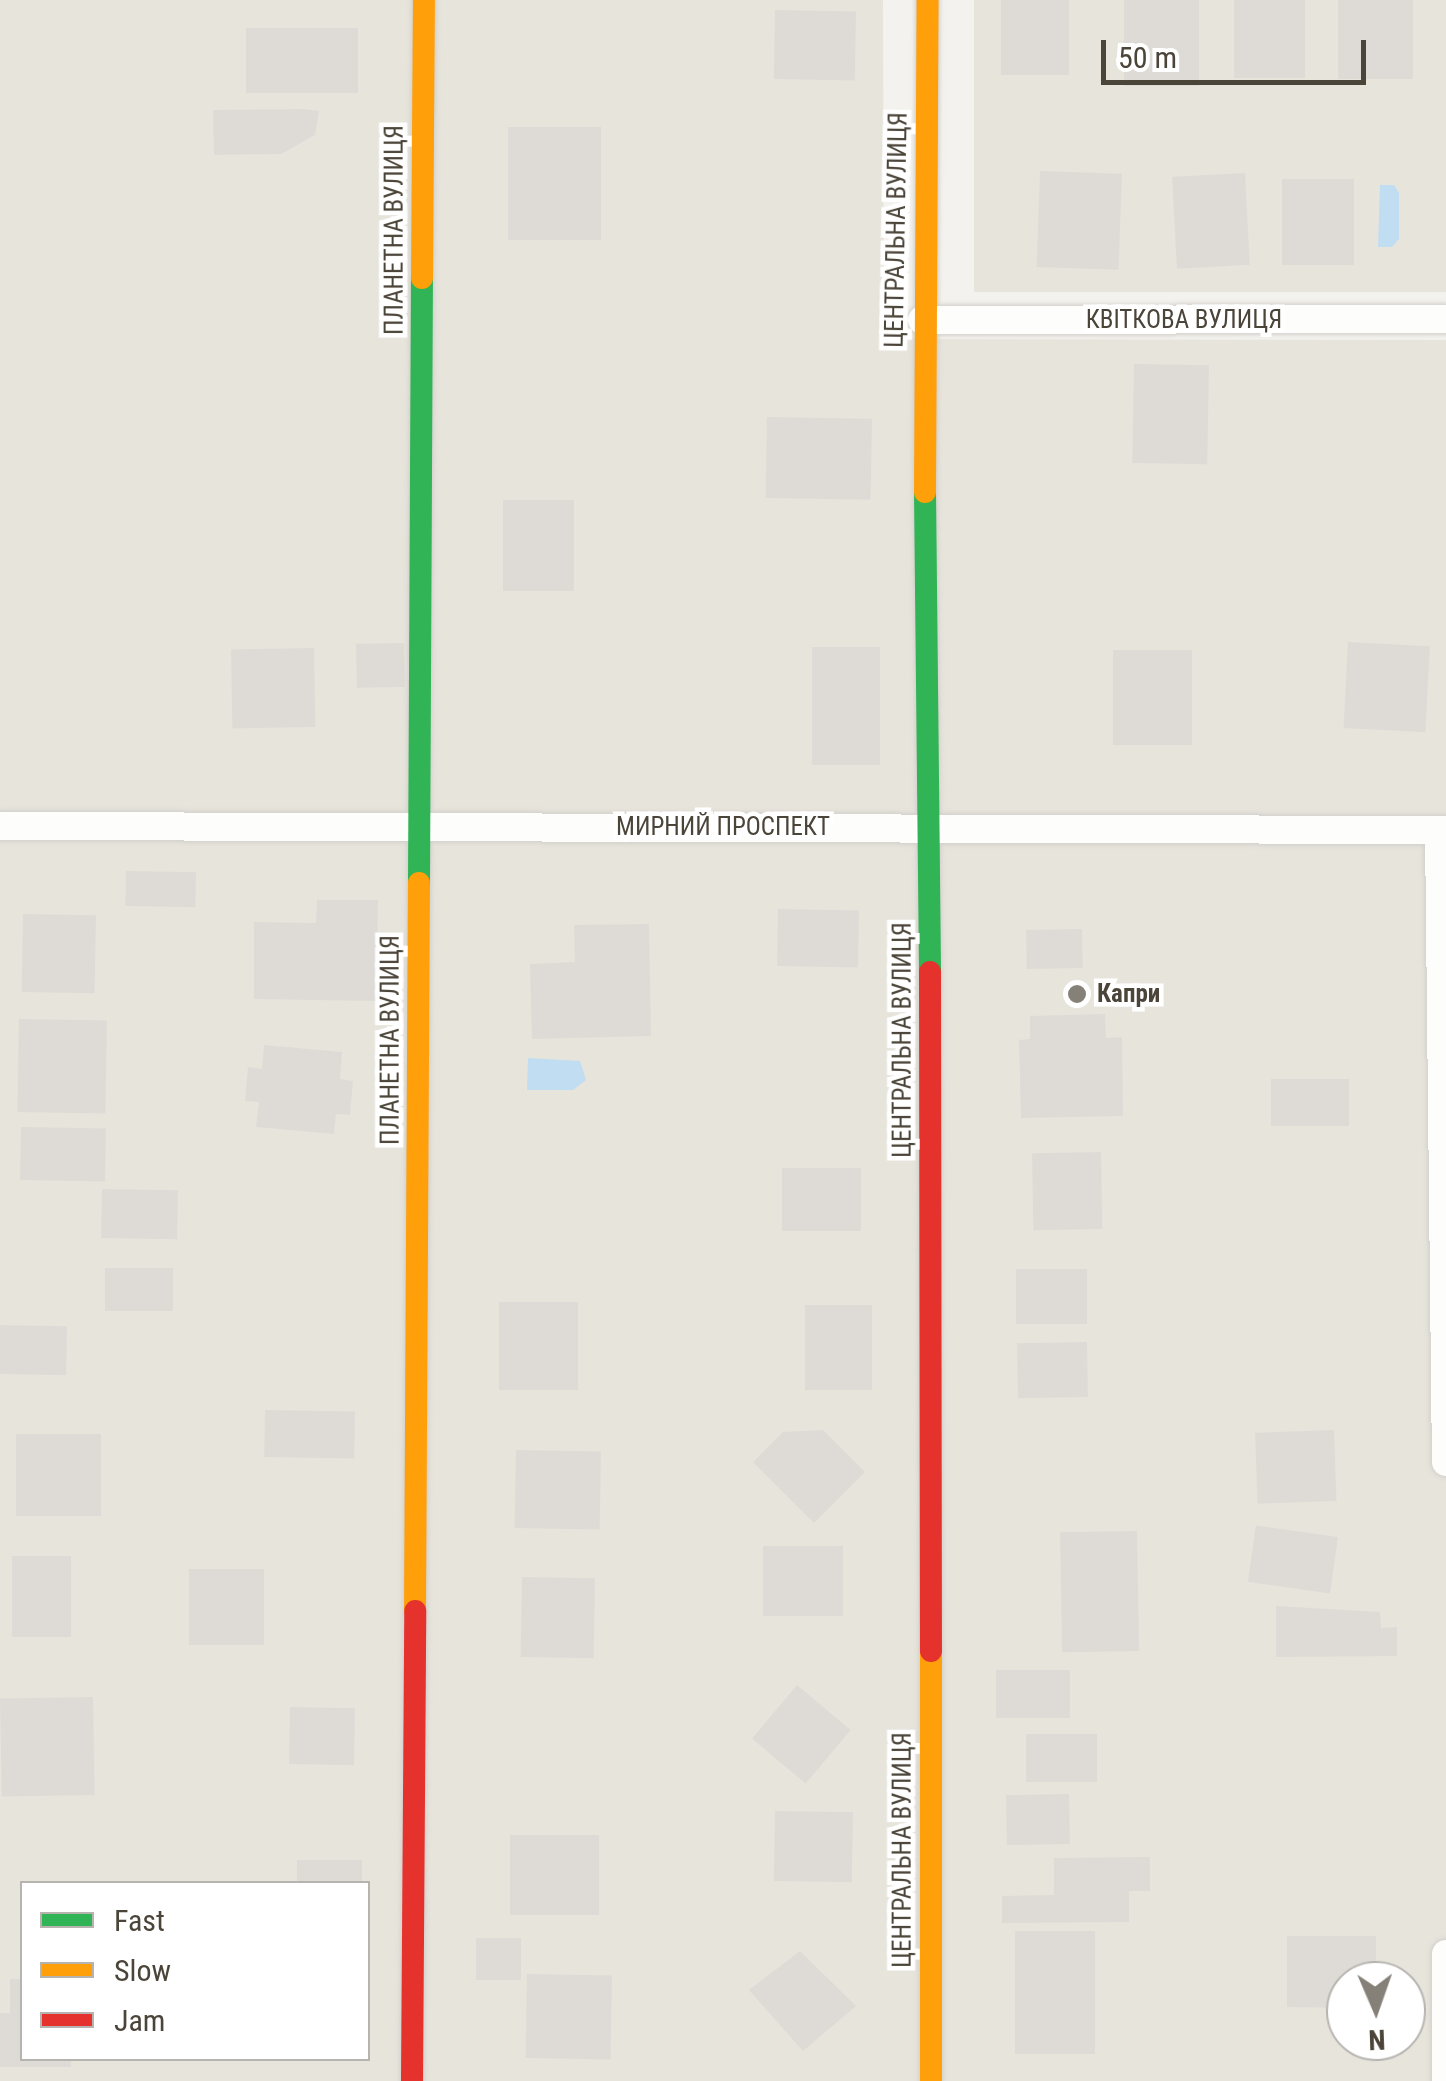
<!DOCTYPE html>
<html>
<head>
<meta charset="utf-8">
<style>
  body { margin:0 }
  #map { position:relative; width:1446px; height:2081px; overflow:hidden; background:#f4f2ee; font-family:"Roboto Condensed",sans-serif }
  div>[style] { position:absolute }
  .residential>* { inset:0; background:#e7e4dc; transform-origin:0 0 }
  .water>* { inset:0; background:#c0ddf1 }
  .building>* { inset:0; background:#dedbd6; transform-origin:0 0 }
  .roads { filter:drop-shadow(0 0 2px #d2d0cb) drop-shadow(0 0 2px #d2d0cb) }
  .street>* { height:28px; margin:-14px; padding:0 14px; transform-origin:14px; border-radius:14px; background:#fdfdfc }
  .fast>* { height:22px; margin:-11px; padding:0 11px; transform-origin:11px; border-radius:11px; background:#30b455 }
  .slow>* { height:22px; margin:-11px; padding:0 11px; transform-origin:11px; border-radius:11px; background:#ff9f0a }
  .jam>* { height:22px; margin:-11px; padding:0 11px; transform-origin:11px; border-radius:11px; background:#e5322d }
  .dots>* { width:28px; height:28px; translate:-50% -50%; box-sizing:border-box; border:5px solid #fff; border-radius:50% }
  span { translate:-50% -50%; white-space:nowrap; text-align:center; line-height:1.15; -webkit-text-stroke:9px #fff; paint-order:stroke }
  .street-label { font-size:25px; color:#4b4439 }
  .poi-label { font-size:25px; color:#4b4439; font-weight:700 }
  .left { translate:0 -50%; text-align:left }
  .legend { position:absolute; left:20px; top:1881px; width:350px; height:180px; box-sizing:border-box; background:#fff; border:2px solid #b7b4b0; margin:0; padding:12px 18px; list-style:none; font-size:30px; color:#4b4439 }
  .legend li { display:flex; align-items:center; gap:20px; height:50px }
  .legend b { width:50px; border:2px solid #b7b4b0 }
  .north { position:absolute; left:1326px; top:1961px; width:100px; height:100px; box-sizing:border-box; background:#fff; border:2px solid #b7b4b0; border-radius:50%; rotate:178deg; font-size:28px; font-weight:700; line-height:40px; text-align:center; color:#4b4439 }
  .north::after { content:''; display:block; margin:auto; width:35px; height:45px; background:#868178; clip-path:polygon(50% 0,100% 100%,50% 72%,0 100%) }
  .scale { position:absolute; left:1101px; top:40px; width:265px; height:45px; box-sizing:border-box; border:5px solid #4b4439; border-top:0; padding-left:12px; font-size:30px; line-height:35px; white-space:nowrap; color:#4b4439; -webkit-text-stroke:8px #fff; paint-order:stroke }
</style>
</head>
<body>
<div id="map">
  <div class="residential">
    <i style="clip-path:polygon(evenodd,0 0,883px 0,884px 339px,1446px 340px,1446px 2081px,0 2081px,0 0,22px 1884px,368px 1884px,368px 2058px,22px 2058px,22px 1884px,0 0,1346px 1981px,1406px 1981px,1406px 2041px,1346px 2041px,1346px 1981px)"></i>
    <i style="left:974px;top:0;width:472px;height:292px"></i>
  </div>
  <div class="water">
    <i style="clip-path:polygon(1380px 185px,1394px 185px,1399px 193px,1399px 239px,1392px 247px,1378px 247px)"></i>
    <i style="clip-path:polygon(528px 1058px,580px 1061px,586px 1080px,573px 1090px,527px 1090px)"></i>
  </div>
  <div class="building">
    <i style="left:1001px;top:0;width:68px;height:75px"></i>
    <i style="left:1124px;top:0;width:75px;height:86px"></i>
    <i style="left:1234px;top:0;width:71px;height:78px"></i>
    <i style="left:1338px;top:0;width:75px;height:79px"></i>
    <i style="left:775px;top:10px;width:81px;height:69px;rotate:1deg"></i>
    <i style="left:358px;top:28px;width:65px;height:112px;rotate:90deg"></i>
    <i style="clip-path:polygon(304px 109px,319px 111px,315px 135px,281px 154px,214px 155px,213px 110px)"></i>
    <i style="left:601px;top:127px;width:113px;height:93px;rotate:90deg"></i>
    <i style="left:1040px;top:171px;width:82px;height:96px;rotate:2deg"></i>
    <i style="left:1245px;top:173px;width:92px;height:73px;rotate:87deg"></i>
    <i style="left:1282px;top:179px;width:72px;height:86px"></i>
    <i style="left:1134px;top:364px;width:75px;height:99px;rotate:1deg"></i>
    <i style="left:767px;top:417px;width:105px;height:81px;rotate:1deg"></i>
    <i style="left:503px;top:500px;width:71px;height:91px"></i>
    <i style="left:1348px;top:642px;width:82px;height:86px;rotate:3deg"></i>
    <i style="left:404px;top:643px;width:44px;height:48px;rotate:89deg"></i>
    <i style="left:880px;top:647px;width:118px;height:68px;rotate:90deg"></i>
    <i style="left:314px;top:648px;width:79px;height:83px;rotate:89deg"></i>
    <i style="left:1113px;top:650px;width:79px;height:95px"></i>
    <i style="left:126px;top:871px;width:70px;height:35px;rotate:1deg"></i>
    <i style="clip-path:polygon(317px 900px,378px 900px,376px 1001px,254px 999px,254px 922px,316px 923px)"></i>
    <i style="left:778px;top:909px;width:81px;height:57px;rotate:1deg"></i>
    <i style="left:23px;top:914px;width:73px;height:78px;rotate:1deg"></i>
    <i style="clip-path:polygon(649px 924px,651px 1036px,532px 1039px,530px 964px,575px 962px,574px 925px)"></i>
    <i style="left:1082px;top:929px;width:39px;height:56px;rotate:89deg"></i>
    <i style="clip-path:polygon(1105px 1014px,1106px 1038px,1122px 1037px,1123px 1116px,1021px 1118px,1019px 1040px,1030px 1039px,1030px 1016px)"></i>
    <i style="left:19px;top:1019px;width:88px;height:93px;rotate:1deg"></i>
    <i style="clip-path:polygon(264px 1045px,342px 1052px,340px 1079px,353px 1081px,350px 1115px,336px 1114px,334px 1134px,256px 1127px,259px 1102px,245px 1101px,248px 1067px,262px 1069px)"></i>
    <i style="left:1271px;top:1079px;width:78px;height:47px"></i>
    <i style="left:21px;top:1127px;width:85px;height:53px;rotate:1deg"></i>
    <i style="left:1101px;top:1152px;width:77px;height:69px;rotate:89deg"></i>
    <i style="left:782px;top:1168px;width:79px;height:63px"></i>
    <i style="left:102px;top:1189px;width:76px;height:49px;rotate:1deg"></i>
    <i style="left:105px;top:1268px;width:68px;height:43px"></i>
    <i style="left:1087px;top:1269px;width:55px;height:71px;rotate:90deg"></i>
    <i style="left:499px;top:1302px;width:79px;height:88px"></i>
    <i style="left:805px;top:1305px;width:67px;height:85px"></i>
    <i style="left:0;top:1325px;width:67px;height:49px;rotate:1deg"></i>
    <i style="left:1087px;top:1342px;width:55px;height:70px;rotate:89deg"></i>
    <i style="left:265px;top:1410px;width:90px;height:47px;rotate:1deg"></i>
    <i style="clip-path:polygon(823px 1430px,865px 1472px,814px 1523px,753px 1462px,783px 1432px)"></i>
    <i style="left:1334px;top:1430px;width:71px;height:79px;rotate:88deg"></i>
    <i style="left:16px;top:1434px;width:85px;height:82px"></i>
    <i style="left:516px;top:1450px;width:85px;height:78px;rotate:1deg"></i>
    <i style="left:1137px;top:1531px;width:120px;height:77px;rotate:89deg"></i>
    <i style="left:1338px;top:1537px;width:57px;height:83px;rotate:98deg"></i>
    <i style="left:763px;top:1546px;width:80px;height:70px"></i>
    <i style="left:12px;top:1556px;width:59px;height:81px"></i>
    <i style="left:189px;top:1569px;width:75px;height:76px"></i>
    <i style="left:522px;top:1577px;width:73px;height:80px;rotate:1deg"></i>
    <i style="clip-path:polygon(1276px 1606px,1380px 1612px,1381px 1628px,1397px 1627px,1397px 1656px,1276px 1657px)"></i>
    <i style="left:1070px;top:1670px;width:48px;height:74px;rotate:90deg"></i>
    <i style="left:797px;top:1685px;width:70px;height:70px;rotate:40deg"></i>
    <i style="left:93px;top:1697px;width:98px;height:93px;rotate:89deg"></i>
    <i style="left:290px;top:1707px;width:65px;height:57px;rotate:1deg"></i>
    <i style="left:1026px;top:1734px;width:71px;height:48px"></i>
    <i style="left:1069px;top:1794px;width:50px;height:63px;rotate:89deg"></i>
    <i style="left:775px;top:1811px;width:78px;height:70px;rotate:1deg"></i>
    <i style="left:510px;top:1835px;width:89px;height:80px"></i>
    <i style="clip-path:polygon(1150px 1857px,1150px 1891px,1129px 1891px,1129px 1922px,1002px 1923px,1002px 1896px,1054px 1895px,1054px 1858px)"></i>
    <i style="left:297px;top:1860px;width:65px;height:24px"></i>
    <i style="left:1015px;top:1931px;width:80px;height:123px"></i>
    <i style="clip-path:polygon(1287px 1936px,1376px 1936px,1376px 1981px,1346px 1981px,1346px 2008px,1287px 2007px)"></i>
    <i style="left:476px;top:1938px;width:45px;height:42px"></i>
    <i style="clip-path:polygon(800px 1951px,856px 2006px,803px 2051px,749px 1990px)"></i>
    <i style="left:527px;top:1974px;width:85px;height:84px;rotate:1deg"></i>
    <i style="clip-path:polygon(10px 1979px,22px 1979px,22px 2058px,71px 2058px,71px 2067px,0 2067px,0 2013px,10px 2013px)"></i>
  </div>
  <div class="roads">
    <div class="street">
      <i style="left:922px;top:320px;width:524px;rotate:-0.11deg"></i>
      <i style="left:0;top:826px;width:1446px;rotate:0.16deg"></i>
      <i style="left:1439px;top:830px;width:632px;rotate:89.37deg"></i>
      <i style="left:1446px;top:2081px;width:127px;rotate:-90deg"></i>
    </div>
    <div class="fast">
      <i style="left:925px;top:492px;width:480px;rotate:89.4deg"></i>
      <i style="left:419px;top:883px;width:605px;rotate:-89.72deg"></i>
    </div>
    <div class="slow">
      <i style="left:422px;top:278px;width:278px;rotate:-89.6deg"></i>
      <i style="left:925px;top:492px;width:492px;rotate:-89.7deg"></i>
      <i style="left:415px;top:1611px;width:728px;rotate:-89.69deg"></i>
      <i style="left:931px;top:1651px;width:430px;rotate:90deg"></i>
    </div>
    <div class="jam">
      <i style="left:930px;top:972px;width:679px;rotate:89.92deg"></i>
      <i style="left:412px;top:2081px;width:470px;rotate:-89.6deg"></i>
    </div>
  </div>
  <div class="dots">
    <i style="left:1077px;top:994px;background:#868178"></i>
  </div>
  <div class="street-label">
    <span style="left:395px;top:230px;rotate:-90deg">ПЛАНЕТНА ВУЛИЦЯ</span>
    <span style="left:897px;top:230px;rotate:-89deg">ЦЕНТРАЛЬНА ВУЛИЦЯ</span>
    <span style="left:1184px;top:320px">КВІТКОВА ВУЛИЦЯ</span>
    <span style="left:723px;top:827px">МИРНИЙ ПРОСПЕКТ</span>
    <span style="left:391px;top:1040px;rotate:-90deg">ПЛАНЕТНА ВУЛИЦЯ</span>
    <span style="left:903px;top:1040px;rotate:-90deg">ЦЕНТРАЛЬНА ВУЛИЦЯ</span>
    <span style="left:903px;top:1850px;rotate:-90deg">ЦЕНТРАЛЬНА ВУЛИЦЯ</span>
  </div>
  <div class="poi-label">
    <span class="left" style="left:1097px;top:994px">Капри</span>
  </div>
  <ul class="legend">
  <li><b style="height:12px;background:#30b455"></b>Fast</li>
  <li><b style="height:12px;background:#ff9f0a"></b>Slow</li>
  <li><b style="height:12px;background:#e5322d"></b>Jam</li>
  </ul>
  <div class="north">N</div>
  <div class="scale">50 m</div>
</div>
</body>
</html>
